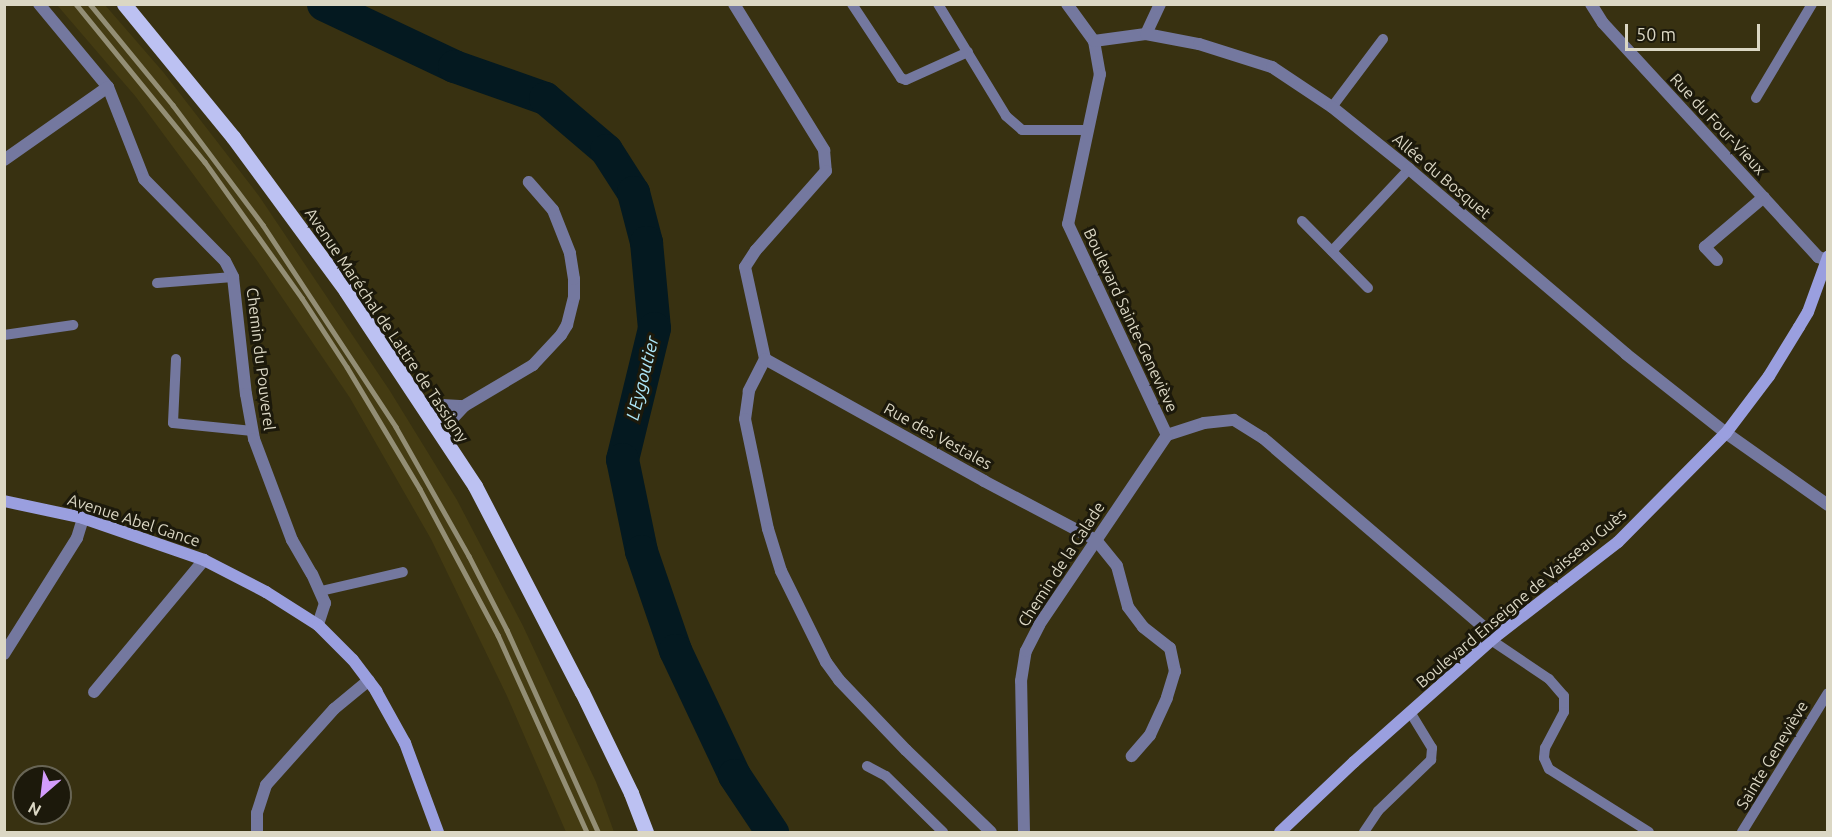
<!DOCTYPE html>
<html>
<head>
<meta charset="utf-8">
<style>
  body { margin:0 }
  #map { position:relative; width:1832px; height:837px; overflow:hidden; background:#383111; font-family:Ubuntu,sans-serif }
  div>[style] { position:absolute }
  .built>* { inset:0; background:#443b12 }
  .river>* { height:33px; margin:-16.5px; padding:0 16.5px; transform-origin:16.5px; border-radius:16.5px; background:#041920 }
  .service>* { height:10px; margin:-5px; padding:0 5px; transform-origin:5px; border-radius:5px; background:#74789f }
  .minor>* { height:12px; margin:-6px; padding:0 6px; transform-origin:6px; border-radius:6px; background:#74789f }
  .tertiary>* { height:12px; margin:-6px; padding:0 6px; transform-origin:6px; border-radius:6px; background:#74789f }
  .secondary>* { height:12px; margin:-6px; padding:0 6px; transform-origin:6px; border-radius:6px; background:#9a9fdf }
  .primary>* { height:15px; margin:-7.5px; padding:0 7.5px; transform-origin:7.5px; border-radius:7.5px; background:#bcc1f2 }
  .rail>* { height:4.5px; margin:-2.25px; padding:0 2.25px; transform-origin:2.25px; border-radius:2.25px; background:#938e75 }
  span { translate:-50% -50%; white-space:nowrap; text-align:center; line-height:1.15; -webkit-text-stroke:6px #1c190b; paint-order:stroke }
  .street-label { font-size:16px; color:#dbd7c4 }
  .water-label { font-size:18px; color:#aee8fa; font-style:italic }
  .frame { position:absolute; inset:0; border:6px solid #dbd7c4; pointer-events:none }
  .north { position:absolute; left:12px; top:765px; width:60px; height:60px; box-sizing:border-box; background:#1c190b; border:2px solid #686555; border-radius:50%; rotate:208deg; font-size:16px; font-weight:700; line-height:24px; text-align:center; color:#dbd7c4 }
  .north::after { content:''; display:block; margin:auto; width:21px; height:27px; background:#d39cfc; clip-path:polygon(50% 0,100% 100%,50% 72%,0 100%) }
  .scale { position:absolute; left:1625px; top:24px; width:135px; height:27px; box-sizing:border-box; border:3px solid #dbd7c4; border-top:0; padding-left:8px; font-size:18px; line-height:21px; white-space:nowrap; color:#dbd7c4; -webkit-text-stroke:4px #1c190b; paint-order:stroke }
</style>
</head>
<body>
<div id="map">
  <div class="built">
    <i style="clip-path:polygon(57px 5px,105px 5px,164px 73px,259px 196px,390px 391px,457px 500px,523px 626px,596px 782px,614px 832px,566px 832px,507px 696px,431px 539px,350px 398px,258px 262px,136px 97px)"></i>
  </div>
  <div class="river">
    <i style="left:323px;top:4px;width:145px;rotate:25.3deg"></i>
    <i style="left:454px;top:66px;width:96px;rotate:19.4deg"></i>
    <i style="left:545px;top:98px;width:80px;rotate:40.4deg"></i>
    <i style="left:606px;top:150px;width:50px;rotate:57.3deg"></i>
    <i style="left:633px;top:192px;width:52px;rotate:75.4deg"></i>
    <i style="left:646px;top:242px;width:86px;rotate:84.7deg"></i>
    <i style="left:654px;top:328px;width:135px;rotate:103.7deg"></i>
    <i style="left:622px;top:459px;width:94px;rotate:78.3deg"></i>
    <i style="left:641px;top:551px;width:105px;rotate:71deg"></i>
    <i style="left:675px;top:650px;width:138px;rotate:64.7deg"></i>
    <i style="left:734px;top:775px;width:69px;rotate:56.3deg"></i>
  </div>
  <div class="service">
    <i style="left:852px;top:4px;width:89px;rotate:56.5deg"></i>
    <i style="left:901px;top:78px;width:5px;rotate:22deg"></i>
    <i style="left:906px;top:80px;width:68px;rotate:-24.3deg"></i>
    <i style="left:938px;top:4px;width:131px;rotate:58.7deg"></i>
    <i style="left:1006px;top:116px;width:21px;rotate:41deg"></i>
    <i style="left:1022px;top:130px;width:66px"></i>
    <i style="left:1756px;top:98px;width:109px;rotate:-59.2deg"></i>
    <i style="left:1332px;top:107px;width:85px;rotate:-53.1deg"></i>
    <i style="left:1302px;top:221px;width:94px;rotate:45.4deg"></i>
    <i style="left:1332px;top:251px;width:112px;rotate:-46.8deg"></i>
    <i style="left:157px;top:283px;width:76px;rotate:-4.5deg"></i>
    <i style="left:4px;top:335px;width:70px;rotate:-8.2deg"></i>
    <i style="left:176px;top:359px;width:64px;rotate:92.7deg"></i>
    <i style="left:173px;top:423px;width:80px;rotate:5.7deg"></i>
    <i style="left:321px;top:591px;width:84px;rotate:-13deg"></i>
    <i style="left:1491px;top:640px;width:70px;rotate:33.9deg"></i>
    <i style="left:1549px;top:679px;width:23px;rotate:49deg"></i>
    <i style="left:1564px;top:696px;width:16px;rotate:90deg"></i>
    <i style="left:1564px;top:712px;width:41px;rotate:117.8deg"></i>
    <i style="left:1545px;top:748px;width:10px;rotate:96deg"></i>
    <i style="left:1544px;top:758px;width:12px;rotate:66deg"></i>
    <i style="left:1549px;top:769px;width:118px;rotate:32.2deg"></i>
    <i style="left:867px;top:766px;width:21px;rotate:28deg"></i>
    <i style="left:886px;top:776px;width:80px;rotate:44.5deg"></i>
    <i style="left:1364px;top:832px;width:25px;rotate:-56deg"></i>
    <i style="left:1378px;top:811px;width:74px;rotate:-43.9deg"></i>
    <i style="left:1431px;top:760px;width:12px;rotate:-85deg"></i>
    <i style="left:1432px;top:748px;width:42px;rotate:-121.4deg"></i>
    <i style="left:1742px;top:832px;width:163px;rotate:-58.3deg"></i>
  </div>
  <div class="minor">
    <i style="left:39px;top:4px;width:108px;rotate:50.3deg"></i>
    <i style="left:108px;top:87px;width:99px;rotate:68.6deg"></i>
    <i style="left:144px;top:179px;width:115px;rotate:45.4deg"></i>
    <i style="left:225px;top:261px;width:18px;rotate:63deg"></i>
    <i style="left:233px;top:277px;width:118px;rotate:83.7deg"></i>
    <i style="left:246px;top:394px;width:46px;rotate:79.9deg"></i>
    <i style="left:254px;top:439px;width:108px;rotate:69.4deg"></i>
    <i style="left:292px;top:540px;width:39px;rotate:60deg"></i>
    <i style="left:312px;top:574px;width:32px;rotate:66deg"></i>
    <i style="left:325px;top:603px;width:23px;rotate:108deg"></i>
    <i style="left:734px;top:4px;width:172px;rotate:58.3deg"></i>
    <i style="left:824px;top:150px;width:21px;rotate:85deg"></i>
    <i style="left:826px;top:171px;width:106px;rotate:131.5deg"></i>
    <i style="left:756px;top:250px;width:20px;rotate:123deg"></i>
    <i style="left:745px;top:267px;width:94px;rotate:77.7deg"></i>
    <i style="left:765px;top:359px;width:36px;rotate:117deg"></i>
    <i style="left:749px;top:391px;width:28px;rotate:98deg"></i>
    <i style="left:745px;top:419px;width:112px;rotate:78.2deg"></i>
    <i style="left:768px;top:529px;width:44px;rotate:72.8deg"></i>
    <i style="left:781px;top:571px;width:102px;rotate:63.7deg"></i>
    <i style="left:826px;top:662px;width:22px;rotate:54deg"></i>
    <i style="left:839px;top:680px;width:97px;rotate:46.3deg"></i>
    <i style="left:906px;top:750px;width:118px;rotate:44deg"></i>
    <i style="left:1067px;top:4px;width:46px;rotate:53.9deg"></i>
    <i style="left:1094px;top:41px;width:34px;rotate:80deg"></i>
    <i style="left:1100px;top:74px;width:153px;rotate:102deg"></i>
    <i style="left:1068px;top:224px;width:233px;rotate:64.9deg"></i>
    <i style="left:1591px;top:4px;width:22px;rotate:58deg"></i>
    <i style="left:1603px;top:23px;width:318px;rotate:47.4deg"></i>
    <i style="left:1818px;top:257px;width:9px;rotate:18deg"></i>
    <i style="left:1146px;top:34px;width:33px;rotate:-65deg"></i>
    <i style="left:1094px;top:41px;width:52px;rotate:-7.7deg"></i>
    <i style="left:1146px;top:34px;width:54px;rotate:10.7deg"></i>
    <i style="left:1199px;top:44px;width:77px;rotate:17.5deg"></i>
    <i style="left:1272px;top:67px;width:72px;rotate:33.7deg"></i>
    <i style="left:1332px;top:107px;width:99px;rotate:38.8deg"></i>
    <i style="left:1409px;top:169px;width:285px;rotate:40.4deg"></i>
    <i style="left:1626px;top:354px;width:127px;rotate:38.3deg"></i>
    <i style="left:4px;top:160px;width:127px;rotate:-35.1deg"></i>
    <i style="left:1717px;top:260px;width:18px;rotate:-133deg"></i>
    <i style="left:1705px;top:247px;width:77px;rotate:-40.3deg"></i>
    <i style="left:765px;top:359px;width:251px;rotate:29.1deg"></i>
    <i style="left:984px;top:481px;width:127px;rotate:27.8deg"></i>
    <i style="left:1096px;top:540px;width:33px;rotate:51deg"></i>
    <i style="left:1117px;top:566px;width:42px;rotate:75deg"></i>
    <i style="left:1128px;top:607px;width:25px;rotate:53deg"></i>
    <i style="left:1143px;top:627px;width:34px;rotate:38deg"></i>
    <i style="left:1170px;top:648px;width:24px;rotate:78deg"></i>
    <i style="left:1175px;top:671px;width:28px;rotate:107deg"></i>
    <i style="left:1167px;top:698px;width:41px;rotate:114.7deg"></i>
    <i style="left:1150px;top:735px;width:28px;rotate:131deg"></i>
    <i style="left:427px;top:412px;width:17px;rotate:-25deg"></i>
    <i style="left:442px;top:405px;width:22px;rotate:3deg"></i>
    <i style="left:440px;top:432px;width:35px;rotate:-47deg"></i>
    <i style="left:464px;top:406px;width:80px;rotate:-30.7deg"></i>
    <i style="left:533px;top:365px;width:41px;rotate:-47deg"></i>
    <i style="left:561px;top:335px;width:12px;rotate:-59deg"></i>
    <i style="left:567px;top:325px;width:29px;rotate:-76deg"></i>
    <i style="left:574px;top:297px;width:18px;rotate:-90deg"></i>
    <i style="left:574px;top:279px;width:26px;rotate:-99deg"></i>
    <i style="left:570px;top:253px;width:46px;rotate:-111.6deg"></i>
    <i style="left:553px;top:210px;width:37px;rotate:-131deg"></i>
    <i style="left:1167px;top:435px;width:39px;rotate:-18deg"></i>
    <i style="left:1204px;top:423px;width:30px;rotate:-6deg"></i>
    <i style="left:1234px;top:420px;width:34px;rotate:32deg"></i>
    <i style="left:1263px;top:438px;width:306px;rotate:40.6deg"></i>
    <i style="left:4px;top:654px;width:137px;rotate:-57.8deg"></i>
    <i style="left:77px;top:538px;width:21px;rotate:-73deg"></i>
    <i style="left:94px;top:692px;width:172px;rotate:-50.2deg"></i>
    <i style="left:257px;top:832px;width:19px;rotate:-90deg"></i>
    <i style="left:257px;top:813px;width:29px;rotate:-72deg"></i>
    <i style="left:266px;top:785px;width:102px;rotate:-48.2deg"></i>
    <i style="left:334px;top:709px;width:45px;rotate:-39.6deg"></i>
    <i style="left:1024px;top:832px;width:151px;rotate:-91.1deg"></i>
    <i style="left:1021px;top:681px;width:30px;rotate:-81deg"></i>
    <i style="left:1026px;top:651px;width:29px;rotate:-63deg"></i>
    <i style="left:1039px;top:625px;width:229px;rotate:-56deg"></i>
  </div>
  <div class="tertiary">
    <i style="left:1726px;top:433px;width:125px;rotate:35.2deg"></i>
  </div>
  <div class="secondary">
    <i style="left:4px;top:501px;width:81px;rotate:12.1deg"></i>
    <i style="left:83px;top:518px;width:128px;rotate:19.1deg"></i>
    <i style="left:204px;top:560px;width:70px;rotate:27.3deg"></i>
    <i style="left:266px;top:592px;width:62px;rotate:32.4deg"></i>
    <i style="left:318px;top:625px;width:49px;rotate:45deg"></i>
    <i style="left:353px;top:660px;width:39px;rotate:53deg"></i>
    <i style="left:376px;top:691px;width:60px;rotate:60.9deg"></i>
    <i style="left:405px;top:743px;width:95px;rotate:69.7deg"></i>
    <i style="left:1280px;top:832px;width:102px;rotate:-43.4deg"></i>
    <i style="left:1354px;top:762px;width:188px;rotate:-41.6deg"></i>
    <i style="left:1495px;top:637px;width:155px;rotate:-37.7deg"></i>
    <i style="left:1618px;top:542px;width:153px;rotate:-45.3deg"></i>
    <i style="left:1726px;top:433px;width:71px;rotate:-53deg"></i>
    <i style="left:1769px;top:376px;width:57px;rotate:-58.5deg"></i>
    <i style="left:1799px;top:327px;width:17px;rotate:-59deg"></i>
    <i style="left:1808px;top:312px;width:59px;rotate:-70deg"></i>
  </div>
  <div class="primary">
    <i style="left:124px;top:4px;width:172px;rotate:50.7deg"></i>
    <i style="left:233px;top:137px;width:191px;rotate:53.7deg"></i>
    <i style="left:346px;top:291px;width:234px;rotate:56.5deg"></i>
    <i style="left:475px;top:486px;width:232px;rotate:62.6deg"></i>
    <i style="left:582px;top:692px;width:112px;rotate:64.1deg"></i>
    <i style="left:631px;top:793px;width:42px;rotate:69deg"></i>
  </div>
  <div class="rail">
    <i style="left:76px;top:4px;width:204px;rotate:50.8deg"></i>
    <i style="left:205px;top:162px;width:167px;rotate:54.5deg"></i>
    <i style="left:302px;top:298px;width:82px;rotate:56.9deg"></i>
    <i style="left:347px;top:367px;width:142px;rotate:59.1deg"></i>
    <i style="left:420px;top:489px;width:166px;rotate:61.9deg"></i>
    <i style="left:498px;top:635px;width:216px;rotate:65.7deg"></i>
    <i style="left:90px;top:4px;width:131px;rotate:50.6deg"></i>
    <i style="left:173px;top:105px;width:150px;rotate:53.1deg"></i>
    <i style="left:263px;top:225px;width:242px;rotate:56.6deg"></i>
    <i style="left:396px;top:427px;width:148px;rotate:60.5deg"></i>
    <i style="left:469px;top:556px;width:83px;rotate:62.8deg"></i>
    <i style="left:507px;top:630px;width:222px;rotate:65.7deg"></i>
  </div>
  <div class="street-label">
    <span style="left:1718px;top:124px;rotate:47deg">Rue du Four-Vieux</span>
    <span style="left:1442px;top:176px;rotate:40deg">Allée du Bosquet</span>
    <span style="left:1131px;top:320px;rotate:65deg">Boulevard Sainte-Geneviève</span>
    <span style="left:387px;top:325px;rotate:56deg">Avenue Maréchal de Lattre de Tassigny</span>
    <span style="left:261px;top:359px;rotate:83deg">Chemin du Pouverel</span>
    <span style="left:938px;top:436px;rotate:29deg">Rue des Vestales</span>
    <span style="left:134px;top:520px;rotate:18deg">Avenue Abel Gance</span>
    <span style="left:1061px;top:564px;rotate:-57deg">Chemin de la Calade</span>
    <span style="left:1521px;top:598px;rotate:-40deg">Boulevard Enseigne de Vaisseau Guès</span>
    <span style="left:1772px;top:755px;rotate:-59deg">Sainte Geneviève</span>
  </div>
  <div class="water-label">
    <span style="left:642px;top:378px;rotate:-76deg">L'Eygoutier</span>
  </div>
  <div class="frame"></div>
  <div class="north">N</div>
  <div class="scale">50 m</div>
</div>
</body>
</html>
